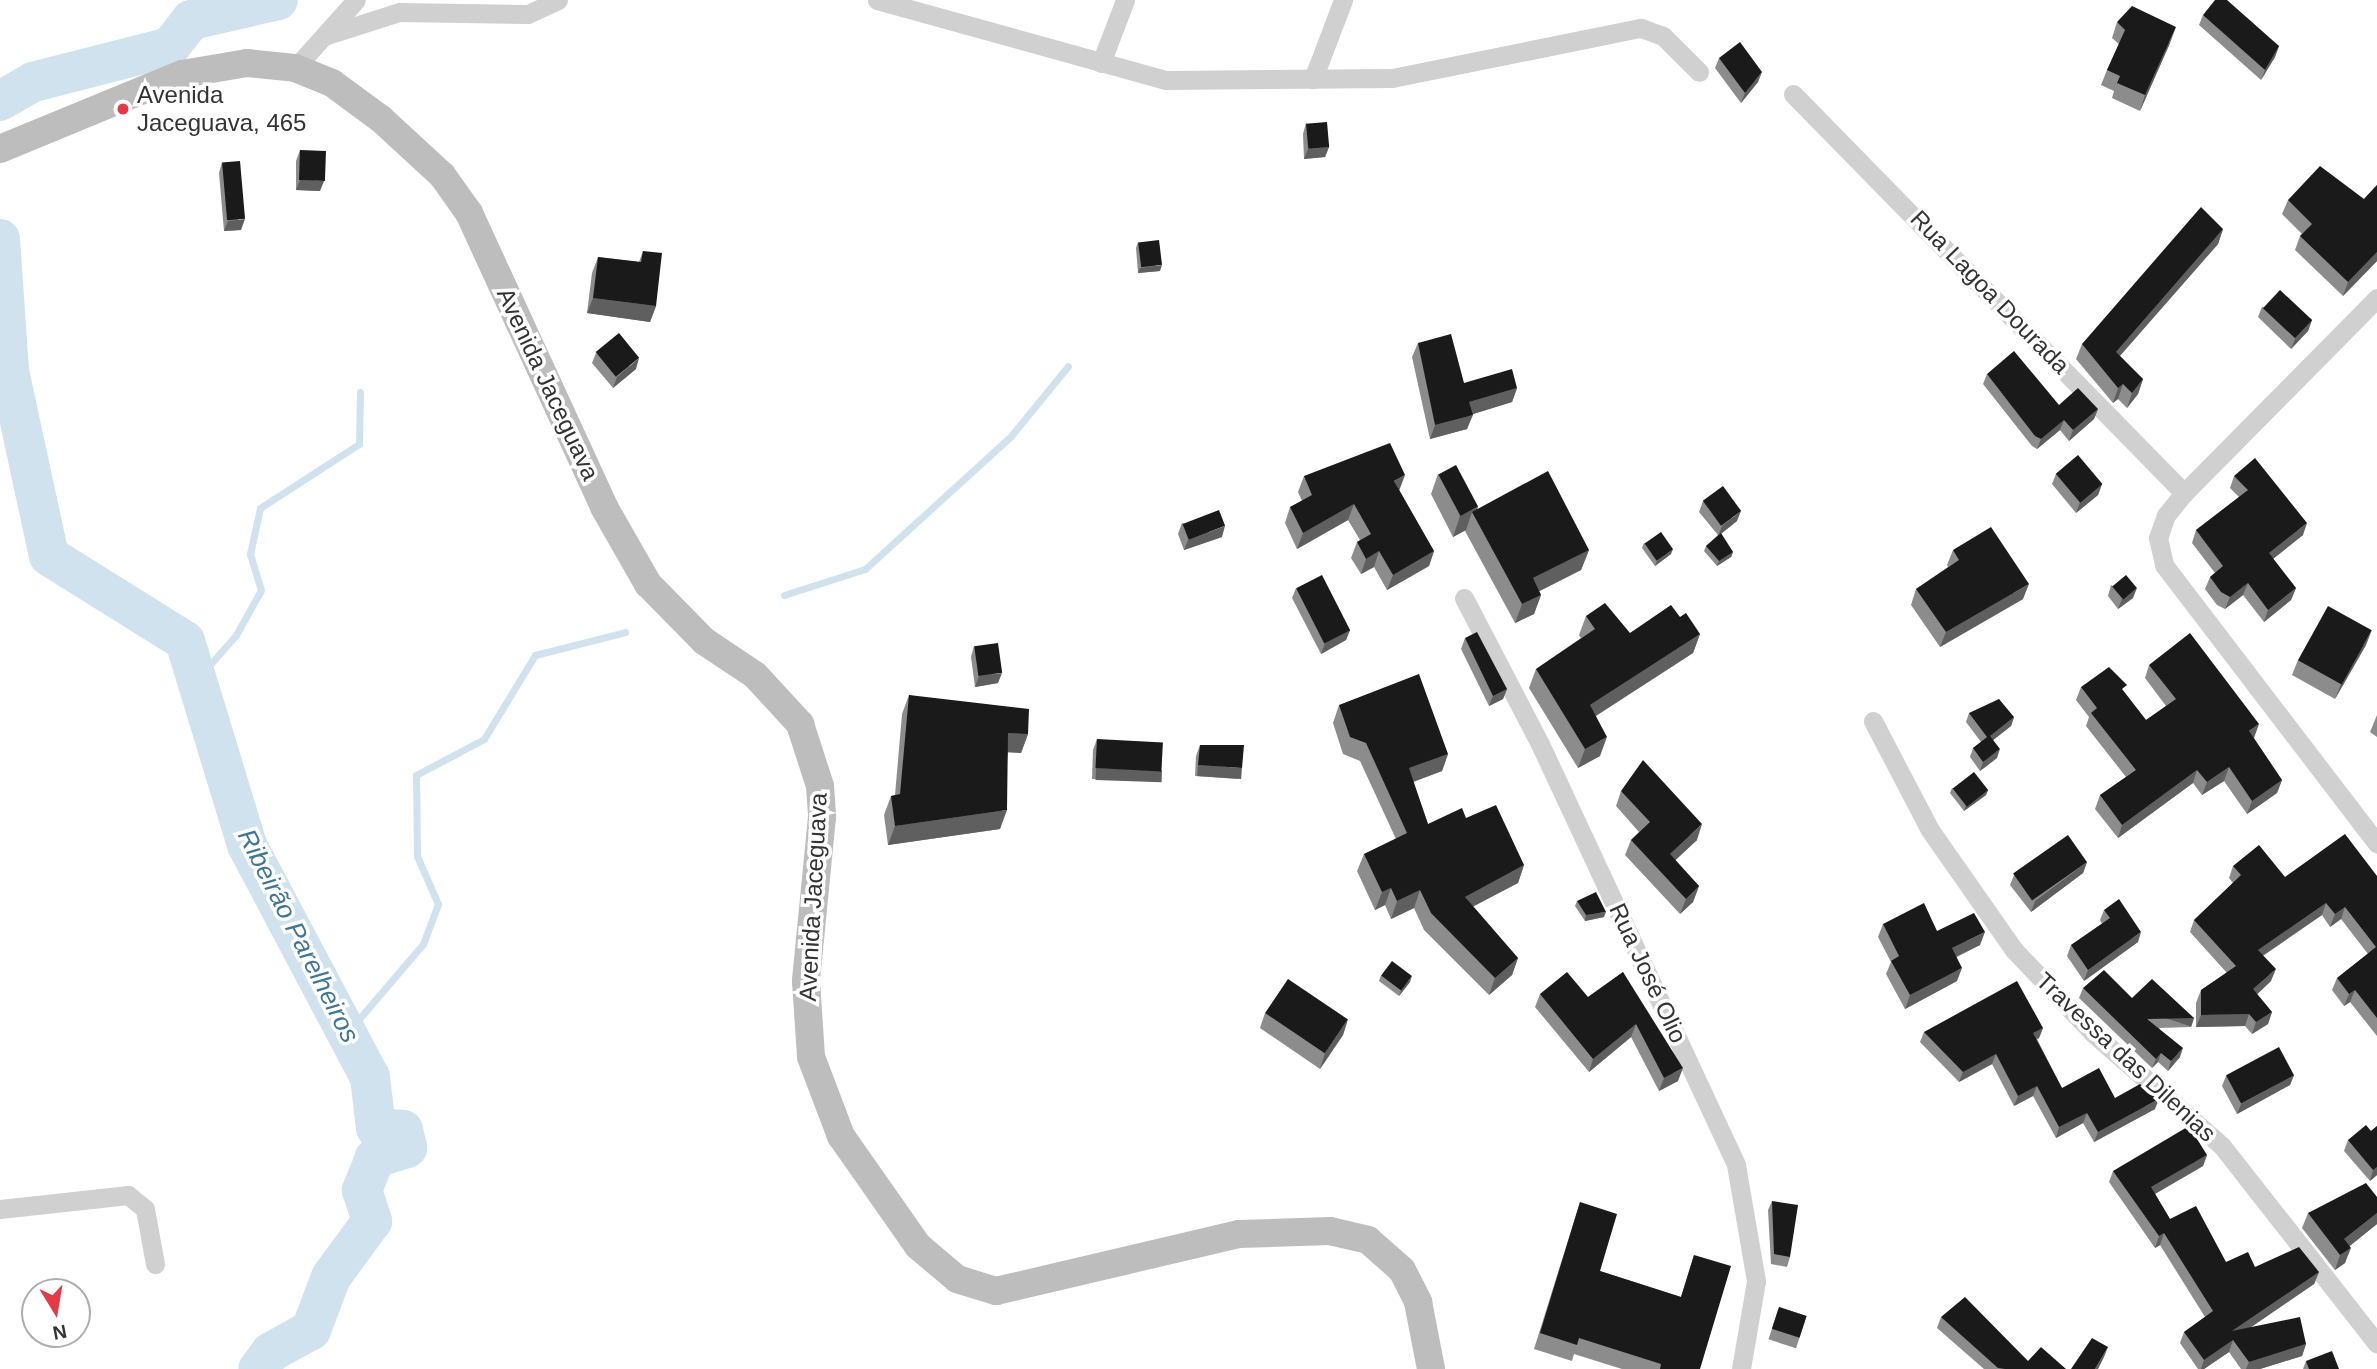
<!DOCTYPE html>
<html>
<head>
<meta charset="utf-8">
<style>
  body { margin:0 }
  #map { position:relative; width:2377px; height:1369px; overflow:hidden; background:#fff; font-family:Helvetica,sans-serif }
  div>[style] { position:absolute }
  .stream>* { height:7px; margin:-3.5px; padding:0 3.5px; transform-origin:3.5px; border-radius:3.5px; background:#cfe2ee }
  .river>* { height:40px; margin:-20px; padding:0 20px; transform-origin:20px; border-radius:20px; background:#cfe2ee }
  .street>* { height:19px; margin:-9.5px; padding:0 9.5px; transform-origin:9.5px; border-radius:9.5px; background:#d0d0d0 }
  .secondary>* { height:28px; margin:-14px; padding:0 14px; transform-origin:14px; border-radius:14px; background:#bdbdbd }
  .wall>* { inset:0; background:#8c8c8c; transform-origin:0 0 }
  .shaded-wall>* { inset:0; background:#5f5f5f; transform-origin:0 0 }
  .building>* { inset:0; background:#1a1a1a; transform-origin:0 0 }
  .dots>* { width:19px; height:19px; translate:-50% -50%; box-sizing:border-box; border:4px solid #fff; border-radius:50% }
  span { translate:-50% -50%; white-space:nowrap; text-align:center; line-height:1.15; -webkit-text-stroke:7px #fff; paint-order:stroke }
  .poi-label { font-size:24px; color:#333 }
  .left { translate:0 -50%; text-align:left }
  .street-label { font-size:24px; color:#333 }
  .water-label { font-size:26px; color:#3f7597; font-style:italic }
  .north { position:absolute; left:21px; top:1278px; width:70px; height:70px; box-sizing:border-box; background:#fff; border:2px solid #adadad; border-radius:50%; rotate:169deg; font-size:19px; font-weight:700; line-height:28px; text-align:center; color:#333 }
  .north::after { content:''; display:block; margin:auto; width:24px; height:32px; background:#e63946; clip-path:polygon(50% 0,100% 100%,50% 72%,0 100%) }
</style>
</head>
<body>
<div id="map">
  <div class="stream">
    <i style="left:784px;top:595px;width:85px;rotate:-17.8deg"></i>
    <i style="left:865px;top:569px;width:197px;rotate:-42.3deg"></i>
    <i style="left:1011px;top:436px;width:90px;rotate:-50.8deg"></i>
    <i style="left:199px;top:677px;width:56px;rotate:-48.6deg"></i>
    <i style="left:236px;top:635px;width:51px;rotate:-60.9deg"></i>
    <i style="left:261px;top:590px;width:38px;rotate:-107deg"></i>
    <i style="left:250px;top:554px;width:47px;rotate:-77.7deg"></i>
    <i style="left:260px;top:508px;width:118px;rotate:-32.9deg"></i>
    <i style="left:359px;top:444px;width:52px;rotate:-88.9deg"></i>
    <i style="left:347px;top:1033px;width:117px;rotate:-49.5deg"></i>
    <i style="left:423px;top:944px;width:43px;rotate:-69.4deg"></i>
    <i style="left:438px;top:904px;width:52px;rotate:-113.6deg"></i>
    <i style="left:417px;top:856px;width:81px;rotate:-90.7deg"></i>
    <i style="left:416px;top:775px;width:77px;rotate:-27.9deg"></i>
    <i style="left:484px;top:739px;width:98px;rotate:-58.7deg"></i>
    <i style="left:535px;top:655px;width:93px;rotate:-14.3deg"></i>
  </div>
  <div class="river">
    <i style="left:0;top:101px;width:38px;rotate:-30deg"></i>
    <i style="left:33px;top:82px;width:141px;rotate:-14.3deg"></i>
    <i style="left:170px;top:47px;width:34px;rotate:-52deg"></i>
    <i style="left:191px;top:20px;width:89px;rotate:-12.9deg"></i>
    <i style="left:0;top:239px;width:132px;rotate:86.1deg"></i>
    <i style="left:9px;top:371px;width:189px;rotate:77.8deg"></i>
    <i style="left:49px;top:556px;width:160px;rotate:32deg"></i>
    <i style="left:185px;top:641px;width:213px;rotate:73.1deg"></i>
    <i style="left:247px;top:845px;width:263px;rotate:62.1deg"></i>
    <i style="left:370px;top:1077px;width:51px;rotate:83.3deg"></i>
    <i style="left:376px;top:1128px;width:27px;rotate:4deg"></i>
    <i style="left:403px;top:1130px;width:18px;rotate:77deg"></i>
    <i style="left:407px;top:1148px;width:34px;rotate:163deg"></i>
    <i style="left:375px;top:1158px;width:35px;rotate:112deg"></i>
    <i style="left:362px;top:1190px;width:33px;rotate:72deg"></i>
    <i style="left:372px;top:1221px;width:69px;rotate:126.2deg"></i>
    <i style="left:331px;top:1277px;width:57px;rotate:110.7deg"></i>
    <i style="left:311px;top:1330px;width:46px;rotate:151.2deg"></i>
    <i style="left:271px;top:1352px;width:21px;rotate:127deg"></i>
  </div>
  <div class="street">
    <i style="left:877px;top:0;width:299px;rotate:15.5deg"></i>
    <i style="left:1165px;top:80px;width:227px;rotate:-0.5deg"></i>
    <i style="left:1392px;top:78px;width:254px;rotate:-11.4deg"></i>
    <i style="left:1641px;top:28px;width:23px;rotate:20deg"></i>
    <i style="left:1663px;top:36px;width:51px;rotate:45deg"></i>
    <i style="left:324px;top:36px;width:79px;rotate:-17.7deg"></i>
    <i style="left:399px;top:12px;width:129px;rotate:0.9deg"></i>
    <i style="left:528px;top:14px;width:33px;rotate:-25deg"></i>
    <i style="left:1101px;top:63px;width:67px;rotate:-69.1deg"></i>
    <i style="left:295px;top:68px;width:91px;rotate:-48.1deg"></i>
    <i style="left:1313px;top:79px;width:85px;rotate:-69.2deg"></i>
    <i style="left:1793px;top:94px;width:559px;rotate:45.58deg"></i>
    <i style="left:2377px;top:298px;width:274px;rotate:134.7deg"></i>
    <i style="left:2184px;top:493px;width:28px;rotate:129deg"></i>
    <i style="left:2166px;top:515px;width:24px;rotate:109deg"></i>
    <i style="left:2158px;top:538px;width:28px;rotate:77deg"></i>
    <i style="left:2164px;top:565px;width:351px;rotate:52.6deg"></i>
    <i style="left:1464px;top:598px;width:165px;rotate:62.5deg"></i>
    <i style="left:1540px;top:744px;width:464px;rotate:65deg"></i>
    <i style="left:1736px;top:1165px;width:118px;rotate:80.2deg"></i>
    <i style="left:1756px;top:1281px;width:89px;rotate:99.7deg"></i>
    <i style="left:1873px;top:721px;width:123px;rotate:62.4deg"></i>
    <i style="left:1930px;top:830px;width:146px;rotate:55deg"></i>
    <i style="left:2014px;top:950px;width:115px;rotate:46.4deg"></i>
    <i style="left:2093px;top:1033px;width:171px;rotate:41.2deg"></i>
    <i style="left:2222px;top:1146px;width:251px;rotate:51.9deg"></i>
    <i style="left:0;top:1209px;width:129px;rotate:-6.2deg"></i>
    <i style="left:128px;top:1195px;width:22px;rotate:39deg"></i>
    <i style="left:145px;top:1209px;width:56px;rotate:79.7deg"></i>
  </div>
  <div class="secondary">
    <i style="left:0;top:149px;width:197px;rotate:-22.4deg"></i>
    <i style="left:182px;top:74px;width:66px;rotate:-9.6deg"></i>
    <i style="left:247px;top:63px;width:48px;rotate:5.9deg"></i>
    <i style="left:295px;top:68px;width:40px;rotate:22deg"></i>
    <i style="left:332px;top:83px;width:61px;rotate:36.3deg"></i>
    <i style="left:381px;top:119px;width:83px;rotate:42.6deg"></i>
    <i style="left:442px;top:175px;width:47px;rotate:54.6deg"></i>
    <i style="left:469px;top:213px;width:324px;rotate:65.3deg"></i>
    <i style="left:604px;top:507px;width:89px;rotate:60.3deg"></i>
    <i style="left:648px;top:584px;width:80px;rotate:45.5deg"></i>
    <i style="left:704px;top:641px;width:61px;rotate:33.7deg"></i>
    <i style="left:755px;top:675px;width:67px;rotate:47.4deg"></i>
    <i style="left:800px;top:724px;width:65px;rotate:72.1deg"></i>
    <i style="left:820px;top:786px;width:31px;rotate:86deg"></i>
    <i style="left:822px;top:817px;width:165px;rotate:95.6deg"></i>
    <i style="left:806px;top:981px;width:76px;rotate:86.2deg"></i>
    <i style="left:811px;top:1057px;width:85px;rotate:69.2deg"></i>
    <i style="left:841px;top:1136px;width:134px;rotate:55deg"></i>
    <i style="left:918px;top:1246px;width:51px;rotate:40.2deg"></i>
    <i style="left:957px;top:1279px;width:41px;rotate:17.1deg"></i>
    <i style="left:996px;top:1291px;width:250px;rotate:-13.2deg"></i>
    <i style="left:1239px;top:1234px;width:91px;rotate:-1.9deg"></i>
    <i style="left:1330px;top:1231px;width:39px;rotate:13deg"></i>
    <i style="left:1368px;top:1240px;width:45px;rotate:41.4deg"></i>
    <i style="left:1402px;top:1270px;width:36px;rotate:63deg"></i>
    <i style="left:1418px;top:1302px;width:68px;rotate:79deg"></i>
  </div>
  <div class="wall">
    <i style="clip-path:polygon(2203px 15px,2279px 46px,2275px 57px,2261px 80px,2199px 25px)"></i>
    <i style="clip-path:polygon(2117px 22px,2170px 43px,2140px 111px,2112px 98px,2114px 91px,2101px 85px,2107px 70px,2119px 44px,2112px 38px)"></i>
    <i style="clip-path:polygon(1719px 58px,1758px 82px,1741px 103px,1715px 68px)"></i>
    <i style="clip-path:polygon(1306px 123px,1329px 147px,1325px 157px,1304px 159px,1303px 134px)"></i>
    <i style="clip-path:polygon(300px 150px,320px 191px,296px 190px,296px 161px)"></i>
    <i style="clip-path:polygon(222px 162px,241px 230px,224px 231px,219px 173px)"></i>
    <i style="clip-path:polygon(2377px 185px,2377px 261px,2343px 296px,2295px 250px,2300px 236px,2302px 234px,2282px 214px,2288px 200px,2364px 199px)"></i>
    <i style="clip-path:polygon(2223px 229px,2218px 244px,2120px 356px,2143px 379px,2138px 394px,2127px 408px,2118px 399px,2113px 403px,2076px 359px,2082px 344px)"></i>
    <i style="clip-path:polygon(1138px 242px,1160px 271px,1138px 273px,1136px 248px)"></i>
    <i style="clip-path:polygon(643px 251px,656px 306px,650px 322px,587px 313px,592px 273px,598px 257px,639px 262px)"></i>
    <i style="clip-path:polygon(2262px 307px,2312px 320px,2308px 331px,2291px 349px,2258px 317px)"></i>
    <i style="clip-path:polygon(1418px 343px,1464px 383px,1517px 388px,1512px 402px,1472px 414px,1467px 429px,1430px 439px,1412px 357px)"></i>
    <i style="clip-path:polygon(596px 353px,636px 369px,613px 388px,592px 363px)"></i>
    <i style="clip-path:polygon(1987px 374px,2059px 405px,2098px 409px,2094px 419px,2069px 441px,2060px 430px,2037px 449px,2032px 446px,1983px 384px)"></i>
    <i style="clip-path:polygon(1438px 474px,1478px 507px,1477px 509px,1589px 550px,1581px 570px,1539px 591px,1541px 595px,1534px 614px,1515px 623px,1465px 531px,1466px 530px,1453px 537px,1431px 494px)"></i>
    <i style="clip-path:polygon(2056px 474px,2102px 484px,2098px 495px,2076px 513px,2052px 484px)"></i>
    <i style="clip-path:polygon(1304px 476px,1399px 490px,1434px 551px,1429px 566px,1387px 590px,1374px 567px,1361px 574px,1351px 558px,1357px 542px,1360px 540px,1348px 520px,1297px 549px,1285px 523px,1290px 507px,1302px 501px,1298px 492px)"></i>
    <i style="clip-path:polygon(2234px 476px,2303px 535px,2273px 559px,2296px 588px,2291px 600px,2264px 622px,2243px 595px,2225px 609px,2217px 605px,2205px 589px,2210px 577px,2215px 573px,2192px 543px,2196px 530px,2239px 497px,2230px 488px)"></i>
    <i style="clip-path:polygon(1703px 501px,1737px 521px,1721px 534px,1733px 552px,1731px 557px,1717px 566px,1704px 551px,1706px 546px,1718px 535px,1699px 512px)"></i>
    <i style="clip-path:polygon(1182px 523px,1222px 537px,1184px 550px,1178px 534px)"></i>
    <i style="clip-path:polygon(1644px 543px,1671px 554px,1655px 566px,1642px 548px)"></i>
    <i style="clip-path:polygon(1953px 550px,2023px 599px,1940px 647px,1911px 605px,1916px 589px,1948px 567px,1947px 565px)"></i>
    <i style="clip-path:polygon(2111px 585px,2133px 598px,2118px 609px,2108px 596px)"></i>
    <i style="clip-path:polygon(1296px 588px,1350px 630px,1346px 640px,1321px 654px,1292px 598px)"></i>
    <i style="clip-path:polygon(1586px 616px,1630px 633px,1680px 617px,1700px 634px,1693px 653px,1596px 716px,1600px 756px,1578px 768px,1529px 688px,1536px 669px,1581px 638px,1579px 635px)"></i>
    <i style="clip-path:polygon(1465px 638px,1507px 689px,1503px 699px,1489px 706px,1461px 649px)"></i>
    <i style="clip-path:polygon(2366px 645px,2335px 699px,2292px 675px,2298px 660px)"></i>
    <i style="clip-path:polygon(974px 646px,998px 683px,975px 687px,971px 657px)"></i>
    <i style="clip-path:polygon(2149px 665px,2254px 738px,2282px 780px,2277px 793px,2247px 814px,2224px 781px,2202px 795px,2193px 783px,2118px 838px,2095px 809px,2100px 795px,2126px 777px,2086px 726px,2089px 717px,2076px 700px,2081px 687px,2125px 693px,2146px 720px,2166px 706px,2145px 678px)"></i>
    <i style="clip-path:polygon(909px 695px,1028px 734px,1021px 753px,1008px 752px,1000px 829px,888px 845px,884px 815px,891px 796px,895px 795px,902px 714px)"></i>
    <i style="clip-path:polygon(1339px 705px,1448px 754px,1442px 771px,1413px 782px,1428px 824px,1466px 818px,1524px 865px,1518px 883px,1473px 906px,1518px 958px,1512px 975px,1489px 995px,1424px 930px,1414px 908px,1391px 919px,1385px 905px,1375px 910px,1357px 871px,1364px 854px,1396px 839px,1360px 761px,1343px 754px,1333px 723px)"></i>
    <i style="clip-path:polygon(1969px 713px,2014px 717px,2011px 726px,1993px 740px,1997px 758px,1980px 771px,1970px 757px,1973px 748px,1981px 742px,1966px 722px)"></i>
    <i style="clip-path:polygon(2377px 715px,2377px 737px,2370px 732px)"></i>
    <i style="clip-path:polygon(1097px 739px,1158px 781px,1092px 779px,1093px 750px)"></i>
    <i style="clip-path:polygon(1200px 745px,1238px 779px,1195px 776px,1196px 756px)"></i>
    <i style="clip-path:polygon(1952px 788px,1988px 790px,1986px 795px,1964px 811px,1950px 793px)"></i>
    <i style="clip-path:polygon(1621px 791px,1697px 840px,1675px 860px,1699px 886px,1693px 902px,1680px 914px,1625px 855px,1631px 840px,1639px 832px,1616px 806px)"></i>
    <i style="clip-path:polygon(2087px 862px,2083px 873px,2031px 912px,2010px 885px,2014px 875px)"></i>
    <i style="clip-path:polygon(2233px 866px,2285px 877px,2377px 876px,2377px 1036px,2350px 1002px,2344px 1006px,2332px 990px,2337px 978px,2368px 954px,2341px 919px,2330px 927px,2322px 915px,2263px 956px,2271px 981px,2257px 994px,2272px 1012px,2268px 1024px,2252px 1034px,2245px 1026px,2196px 1027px,2196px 1003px,2201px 990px,2227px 973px,2190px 932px,2194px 920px,2233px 883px,2229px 878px)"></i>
    <i style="clip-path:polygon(1577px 901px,1604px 917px,1585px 921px,1575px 906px)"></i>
    <i style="clip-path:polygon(2104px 910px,2138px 942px,2084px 981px,2067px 956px,2071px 945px,2102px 924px,2100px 920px)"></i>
    <i style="clip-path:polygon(1883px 924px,1937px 931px,1980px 945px,1957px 957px,1957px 981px,1905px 1009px,1886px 974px,1891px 962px,1878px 937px)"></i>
    <i style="clip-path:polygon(1623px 972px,1678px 1081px,1659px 1091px,1631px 1037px,1589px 1072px,1535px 1007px,1540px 994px,1588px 997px)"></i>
    <i style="clip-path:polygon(1381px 975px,1410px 982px,1399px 996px,1379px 981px)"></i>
    <i style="clip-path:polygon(2083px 988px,2132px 998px,2194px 1018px,2191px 1027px,2159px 1028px,2180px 1057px,2168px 1071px,2158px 1062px,2152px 1068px,2079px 998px)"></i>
    <i style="clip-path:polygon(1265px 1013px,1348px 1019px,1343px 1035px,1320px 1069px,1260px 1028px)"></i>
    <i style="clip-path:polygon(2043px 1028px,2039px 1038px,2037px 1039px,2062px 1088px,2115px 1098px,2155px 1109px,2094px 1142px,2083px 1123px,2056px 1138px,2033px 1096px,2014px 1106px,1992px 1064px,1959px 1082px,1920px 1042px,1924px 1032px)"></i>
    <i style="clip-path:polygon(2294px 1075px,2290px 1085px,2237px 1114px,2222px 1086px,2226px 1076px)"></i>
    <i style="clip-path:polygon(2377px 1126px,2377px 1175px,2370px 1181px,2344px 1151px,2348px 1140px,2371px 1131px)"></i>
    <i style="clip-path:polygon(2207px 1155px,2203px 1166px,2155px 1194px,2170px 1219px,2226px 1262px,2255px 1267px,2319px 1272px,2314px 1284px,2251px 1327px,2306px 1344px,2302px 1356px,2260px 1369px,2241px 1369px,2229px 1352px,2204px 1369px,2198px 1369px,2180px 1343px,2184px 1332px,2205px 1317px,2160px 1245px,2155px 1248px,2109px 1182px,2113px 1171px)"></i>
    <i style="clip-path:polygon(2377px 1197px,2377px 1224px,2349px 1246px,2345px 1263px,2335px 1270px,2302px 1228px,2308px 1213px)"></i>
    <i style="clip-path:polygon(1772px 1201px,1790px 1257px,1787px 1267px,1771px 1264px,1768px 1210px)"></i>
    <i style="clip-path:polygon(1580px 1202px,1600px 1271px,1681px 1297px,1694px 1255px,1700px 1369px,1622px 1369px,1574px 1354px,1572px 1361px,1534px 1349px)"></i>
    <i style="left:1779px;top:1307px;width:29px;height:34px;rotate:18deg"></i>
    <i style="clip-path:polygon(1941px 1317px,2028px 1361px,2066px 1369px,1984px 1369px,1937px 1328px)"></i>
    <i style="clip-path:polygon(2306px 1361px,2339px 1369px,2303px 1369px)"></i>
  </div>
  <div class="shaded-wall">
    <i style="clip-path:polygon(2176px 27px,2170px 43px,2140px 111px,2145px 95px)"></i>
    <i style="clip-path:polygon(2279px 46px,2275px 57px,2261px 80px,2265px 70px)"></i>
    <i style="clip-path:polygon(1762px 72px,1758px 82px,1741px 103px,1745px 93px)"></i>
    <i style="clip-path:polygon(1329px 147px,1325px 157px,1304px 159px,1308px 149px)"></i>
    <i style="clip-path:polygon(300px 180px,324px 181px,320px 191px,296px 190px)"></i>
    <i style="clip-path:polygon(245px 219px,241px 230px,224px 231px,228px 221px)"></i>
    <i style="clip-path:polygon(2223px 229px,2218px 244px,2110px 367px,2116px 352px)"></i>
    <i style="clip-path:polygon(2377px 252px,2377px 261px,2343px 296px,2348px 282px)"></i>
    <i style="clip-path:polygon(1162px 265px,1160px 271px,1138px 273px,1140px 268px)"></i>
    <i style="clip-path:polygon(593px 298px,656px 306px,650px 322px,587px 313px)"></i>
    <i style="clip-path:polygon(2312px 320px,2308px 331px,2291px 349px,2295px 339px)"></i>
    <i style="clip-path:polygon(639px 358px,636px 369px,613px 388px,617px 377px)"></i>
    <i style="clip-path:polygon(2143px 379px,2138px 394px,2127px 408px,2132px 393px)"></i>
    <i style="clip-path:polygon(2123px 384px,2118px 399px,2113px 403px,2118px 388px)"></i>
    <i style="clip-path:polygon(1517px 388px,1512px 402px,1464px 417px,1469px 402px)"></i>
    <i style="clip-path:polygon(2098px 409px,2094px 419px,2069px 441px,2073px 430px)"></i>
    <i style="clip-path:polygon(1473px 415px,1467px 429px,1430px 439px,1435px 425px)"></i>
    <i style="clip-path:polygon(2064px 420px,2060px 430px,2037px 449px,2041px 439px)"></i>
    <i style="clip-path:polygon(1405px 475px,1399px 491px,1394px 481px)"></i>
    <i style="clip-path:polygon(2102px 484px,2098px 495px,2076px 513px,2080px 502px)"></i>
    <i style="clip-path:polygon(1354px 504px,1348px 520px,1297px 549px,1303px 533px)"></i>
    <i style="clip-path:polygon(1478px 507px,1475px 516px,1472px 512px,1466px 530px,1453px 537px,1460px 516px)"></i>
    <i style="clip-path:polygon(1741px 511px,1737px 521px,1718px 536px,1722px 526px)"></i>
    <i style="clip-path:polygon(2307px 523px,2303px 535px,2264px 566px,2269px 553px)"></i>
    <i style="clip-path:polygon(1225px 526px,1222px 537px,1184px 550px,1188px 540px)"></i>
    <i style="clip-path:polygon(1673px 549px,1671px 554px,1655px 566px,1657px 561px)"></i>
    <i style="clip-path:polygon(1589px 550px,1581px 570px,1526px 598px,1533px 578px)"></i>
    <i style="clip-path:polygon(1379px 551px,1374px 567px,1361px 574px,1366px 559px)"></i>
    <i style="clip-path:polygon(1434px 551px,1429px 566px,1387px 590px,1393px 575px)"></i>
    <i style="clip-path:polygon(1733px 552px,1731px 557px,1717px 566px,1719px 561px)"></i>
    <i style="clip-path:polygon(2248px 583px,2243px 595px,2225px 609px,2230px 597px)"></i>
    <i style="clip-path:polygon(2029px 584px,2023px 599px,1940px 647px,1946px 632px)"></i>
    <i style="clip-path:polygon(2137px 588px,2133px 598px,2118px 609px,2122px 599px)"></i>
    <i style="clip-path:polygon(2296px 588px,2291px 600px,2264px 622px,2268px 610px)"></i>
    <i style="clip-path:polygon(1541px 595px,1534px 614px,1515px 623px,1522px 604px)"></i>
    <i style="clip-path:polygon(1350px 630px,1346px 640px,1321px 654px,1325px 643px)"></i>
    <i style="clip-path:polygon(2372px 630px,2366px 645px,2335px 699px,2341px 684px)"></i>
    <i style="clip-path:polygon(1700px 634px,1693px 653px,1583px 724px,1590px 705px)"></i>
    <i style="clip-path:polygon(1002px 673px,998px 683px,975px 687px,979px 676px)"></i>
    <i style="clip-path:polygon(1507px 689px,1503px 699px,1489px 706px,1493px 696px)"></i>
    <i style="clip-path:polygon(2014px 717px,2011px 726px,1987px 745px,1990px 736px)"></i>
    <i style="clip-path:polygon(2259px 724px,2254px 738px,2245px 744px,2249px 731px)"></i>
    <i style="clip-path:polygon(1008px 733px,1028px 734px,1021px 753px,1001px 752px)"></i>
    <i style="clip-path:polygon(1607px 737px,1600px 756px,1578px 768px,1585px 749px)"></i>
    <i style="clip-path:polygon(2000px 749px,1997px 758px,1980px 771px,1983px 762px)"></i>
    <i style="clip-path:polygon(1448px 754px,1442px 771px,1402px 786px,1409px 768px)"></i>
    <i style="left:1198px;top:765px;width:44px;height:11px;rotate:4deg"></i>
    <i style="clip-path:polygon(2229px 767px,2224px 781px,2202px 795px,2207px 782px)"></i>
    <i style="left:1096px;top:768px;width:66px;height:12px;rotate:2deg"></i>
    <i style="clip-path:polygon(2197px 770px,2193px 783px,2118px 838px,2122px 825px)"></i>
    <i style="clip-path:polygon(2282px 780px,2277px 793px,2247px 814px,2252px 801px)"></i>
    <i style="clip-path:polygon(1988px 790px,1986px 795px,1964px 811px,1966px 806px)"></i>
    <i style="clip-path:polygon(1007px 810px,1000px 829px,888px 845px,895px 826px)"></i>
    <i style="clip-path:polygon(1702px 824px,1697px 840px,1665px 870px,1670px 854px)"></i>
    <i style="clip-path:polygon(2087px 862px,2083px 873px,2031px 912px,2035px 901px)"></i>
    <i style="clip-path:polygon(1524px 865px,1518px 883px,1459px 914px,1465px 897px)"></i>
    <i style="clip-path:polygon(1699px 886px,1693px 902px,1680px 914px,1686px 899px)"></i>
    <i style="clip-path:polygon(1391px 888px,1385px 905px,1375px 910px,1382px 892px)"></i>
    <i style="clip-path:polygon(1420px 890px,1414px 908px,1391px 919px,1397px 901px)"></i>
    <i style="clip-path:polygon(2326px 903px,2322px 915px,2253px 962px,2258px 950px)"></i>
    <i style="clip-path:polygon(2345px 907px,2341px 919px,2330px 927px,2335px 914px)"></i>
    <i style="clip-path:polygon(1606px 912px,1604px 917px,1585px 921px,1586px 915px)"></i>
    <i style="clip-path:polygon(1985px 932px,1980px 945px,1947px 961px,1952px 948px)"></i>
    <i style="clip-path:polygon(2141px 932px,2138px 942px,2084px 981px,2088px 970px)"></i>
    <i style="clip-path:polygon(1518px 958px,1512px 975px,1489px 995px,1495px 978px)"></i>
    <i style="clip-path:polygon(1962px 968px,1957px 981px,1905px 1009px,1910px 995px)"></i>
    <i style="clip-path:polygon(2276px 969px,2271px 981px,2249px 1002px,2253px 989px)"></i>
    <i style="clip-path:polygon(1412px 976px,1410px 982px,1399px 996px,1401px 991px)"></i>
    <i style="clip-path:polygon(2355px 990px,2350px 1002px,2344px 1006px,2349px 994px)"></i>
    <i style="clip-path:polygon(2272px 1012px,2268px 1024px,2252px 1034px,2256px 1022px)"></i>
    <i style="clip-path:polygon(2249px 1014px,2245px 1026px,2196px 1027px,2201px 1015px)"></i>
    <i style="left:2194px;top:1018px;width:9px;height:47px;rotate:108deg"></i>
    <i style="clip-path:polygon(1348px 1019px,1343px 1035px,1320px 1069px,1325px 1053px)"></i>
    <i style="clip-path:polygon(1636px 1024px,1631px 1037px,1589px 1072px,1593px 1059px)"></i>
    <i style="clip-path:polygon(2043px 1028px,2039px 1038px,2030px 1043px,2033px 1033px)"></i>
    <i style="clip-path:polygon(2183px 1048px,2180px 1057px,2168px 1071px,2171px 1061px)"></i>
    <i style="clip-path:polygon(2161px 1053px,2158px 1062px,2152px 1068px,2156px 1059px)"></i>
    <i style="clip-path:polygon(1996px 1054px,1992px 1064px,1959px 1082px,1963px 1072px)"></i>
    <i style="clip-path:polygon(1683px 1068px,1678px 1081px,1659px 1091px,1664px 1078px)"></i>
    <i style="clip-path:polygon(2294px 1075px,2290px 1085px,2237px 1114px,2241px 1104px)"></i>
    <i style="clip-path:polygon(2037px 1086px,2033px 1096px,2014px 1106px,2018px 1096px)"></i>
    <i style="clip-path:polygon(2159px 1099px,2155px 1109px,2094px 1142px,2098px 1132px)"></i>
    <i style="clip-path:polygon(2087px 1113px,2083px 1123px,2056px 1138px,2059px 1127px)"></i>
    <i style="clip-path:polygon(2207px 1155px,2203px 1166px,2146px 1199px,2151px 1187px)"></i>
    <i style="clip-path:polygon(2377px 1167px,2377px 1175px,2370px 1181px,2373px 1170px)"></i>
    <i style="clip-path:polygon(2377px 1213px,2377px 1224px,2340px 1254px,2344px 1239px)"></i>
    <i style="clip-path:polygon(2164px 1233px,2160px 1245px,2155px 1248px,2159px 1236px)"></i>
    <i style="clip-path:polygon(2351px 1248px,2345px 1263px,2335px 1270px,2340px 1255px)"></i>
    <i style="clip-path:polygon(2319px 1272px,2314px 1284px,2228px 1343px,2232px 1331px)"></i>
    <i style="clip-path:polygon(2233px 1340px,2229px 1352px,2204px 1369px,2201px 1369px,2204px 1360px)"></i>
    <i style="clip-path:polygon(2306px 1344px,2302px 1356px,2260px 1369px,2246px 1369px,2249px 1362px)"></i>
    <i style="clip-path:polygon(2108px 1347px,2104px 1357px,2098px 1369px,2095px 1369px)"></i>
  </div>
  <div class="building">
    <i style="clip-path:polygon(2215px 0,2227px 0,2279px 46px,2265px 70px,2203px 15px)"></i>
    <i style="clip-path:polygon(2132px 6px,2176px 27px,2145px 95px,2117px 83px,2120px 76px,2107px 70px,2125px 30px,2117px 22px)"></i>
    <i style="clip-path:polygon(1740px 42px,1762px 72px,1745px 93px,1719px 58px)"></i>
    <i style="left:1327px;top:122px;width:25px;height:21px;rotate:85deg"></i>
    <i style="left:300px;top:150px;width:26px;height:30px;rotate:2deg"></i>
    <i style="left:240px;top:161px;width:58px;height:18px;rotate:85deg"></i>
    <i style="clip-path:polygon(2320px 166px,2364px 199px,2377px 185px,2377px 252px,2348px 282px,2300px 236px,2312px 224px,2288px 200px)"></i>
    <i style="clip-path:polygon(2201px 207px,2223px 229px,2116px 352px,2143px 379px,2132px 393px,2123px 384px,2118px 388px,2082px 344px)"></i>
    <i style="left:1159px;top:240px;width:25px;height:21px;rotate:83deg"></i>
    <i style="clip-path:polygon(643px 251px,662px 253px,656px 306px,593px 298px,598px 257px,641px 262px)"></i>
    <i style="left:2280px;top:290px;width:44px;height:25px;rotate:43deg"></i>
    <i style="left:619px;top:333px;width:32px;height:30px;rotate:51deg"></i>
    <i style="clip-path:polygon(1451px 334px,1464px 383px,1512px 369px,1517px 388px,1469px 402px,1473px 415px,1435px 425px,1418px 343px)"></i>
    <i style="clip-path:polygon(2014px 351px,2059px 405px,2078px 388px,2098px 409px,2073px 430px,2064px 420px,2041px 439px,2035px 436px,1987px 374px)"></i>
    <i style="clip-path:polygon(1390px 443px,1405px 475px,1394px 481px,1434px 551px,1393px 575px,1379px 551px,1366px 559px,1357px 542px,1371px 534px,1354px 504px,1303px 533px,1290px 507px,1312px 495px,1304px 476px)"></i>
    <i style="left:2078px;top:455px;width:38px;height:29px;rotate:50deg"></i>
    <i style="clip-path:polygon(2255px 458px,2307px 523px,2269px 553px,2296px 588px,2268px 610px,2248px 583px,2230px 597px,2221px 592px,2210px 577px,2223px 566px,2196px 530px,2248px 490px,2234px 476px)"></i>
    <i style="left:1456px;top:465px;width:47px;height:20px;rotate:62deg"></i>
    <i style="clip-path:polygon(1548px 471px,1589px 550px,1533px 578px,1541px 595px,1522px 604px,1472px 512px)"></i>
    <i style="left:1723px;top:486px;width:31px;height:25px;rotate:54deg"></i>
    <i style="left:1219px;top:510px;width:17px;height:39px;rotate:69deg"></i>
    <i style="clip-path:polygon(1991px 527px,2029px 584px,1946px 632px,1916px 589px,1959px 560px,1953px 550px)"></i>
    <i style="left:1661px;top:532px;width:21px;height:20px;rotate:55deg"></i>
    <i style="clip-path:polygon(1721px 533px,1733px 552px,1719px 561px,1706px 546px)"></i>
    <i style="left:1322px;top:575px;width:62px;height:29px;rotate:63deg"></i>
    <i style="left:2126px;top:575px;width:17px;height:18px;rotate:50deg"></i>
    <i style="clip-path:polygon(1605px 603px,1630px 633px,1671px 605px,1680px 617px,1686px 613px,1700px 634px,1590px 705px,1607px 737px,1585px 749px,1536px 669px,1595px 629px,1586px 616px)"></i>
    <i style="left:2328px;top:606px;width:50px;height:62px;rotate:29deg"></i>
    <i style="clip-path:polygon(1477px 632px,1507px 689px,1493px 696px,1465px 638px)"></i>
    <i style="clip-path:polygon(2190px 633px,2259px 724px,2249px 731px,2282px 780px,2252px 801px,2229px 767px,2207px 782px,2197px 770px,2122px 825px,2100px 795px,2136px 770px,2091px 713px,2097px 708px,2081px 687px,2109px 667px,2127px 685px,2122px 689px,2146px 720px,2176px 699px,2149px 665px)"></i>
    <i style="left:998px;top:643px;width:30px;height:24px;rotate:82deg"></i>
    <i style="clip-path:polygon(1419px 674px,1448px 754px,1409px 768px,1428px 824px,1462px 808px,1466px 818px,1496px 805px,1524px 865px,1465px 897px,1518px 958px,1495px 978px,1431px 913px,1420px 890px,1397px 901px,1391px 888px,1382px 892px,1364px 854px,1407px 833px,1366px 743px,1350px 737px,1339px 705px)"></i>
    <i style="clip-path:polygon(909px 695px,1029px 709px,1028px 734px,1008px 733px,1007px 810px,895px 826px,891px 796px,900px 794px)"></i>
    <i style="clip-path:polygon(1999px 699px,2014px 717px,1990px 736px,2000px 749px,1983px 762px,1973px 748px,1987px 737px,1969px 713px)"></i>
    <i style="left:1097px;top:739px;width:66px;height:29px;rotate:3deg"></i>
    <i style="clip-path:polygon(1200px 745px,1244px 745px,1242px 768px,1198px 765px)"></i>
    <i style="clip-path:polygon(1643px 760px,1702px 824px,1670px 854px,1699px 886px,1686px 899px,1631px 840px,1650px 822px,1621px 791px)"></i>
    <i style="left:1974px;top:772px;width:23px;height:27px;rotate:52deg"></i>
    <i style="clip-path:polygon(2345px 834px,2377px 876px,2377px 1018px,2355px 990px,2349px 994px,2337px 978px,2376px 947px,2345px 907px,2335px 914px,2326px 903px,2258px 950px,2276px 969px,2253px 989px,2272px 1012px,2256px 1022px,2249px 1014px,2201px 1015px,2201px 990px,2236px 966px,2194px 920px,2241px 875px,2233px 866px,2259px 845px,2285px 877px)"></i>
    <i style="left:2068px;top:835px;width:33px;height:67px;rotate:55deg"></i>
    <i style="clip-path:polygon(1596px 892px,1606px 912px,1586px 915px,1577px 901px)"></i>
    <i style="clip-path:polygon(2119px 899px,2141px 932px,2088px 970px,2071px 945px,2110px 918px,2104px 910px)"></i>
    <i style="clip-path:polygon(1924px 903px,1937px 931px,1974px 913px,1985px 932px,1952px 948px,1962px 968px,1910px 995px,1891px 961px,1899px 956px,1883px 924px)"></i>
    <i style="left:1392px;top:961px;width:25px;height:18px;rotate:37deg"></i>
    <i style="clip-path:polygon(2104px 970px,2132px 998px,2152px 979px,2194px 1018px,2147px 1019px,2183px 1048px,2171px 1061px,2161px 1053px,2156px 1059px,2083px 988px)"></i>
    <i style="clip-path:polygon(1567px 972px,1588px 997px,1623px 972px,1683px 1068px,1664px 1078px,1636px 1024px,1593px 1059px,1540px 994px)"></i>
    <i style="left:1288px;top:979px;width:72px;height:41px;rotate:34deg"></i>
    <i style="clip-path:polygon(2017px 981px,2043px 1028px,2033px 1033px,2062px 1088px,2099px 1068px,2115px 1098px,2140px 1084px,2159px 1099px,2098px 1132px,2087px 1113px,2059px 1127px,2037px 1086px,2018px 1096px,1996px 1054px,1963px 1072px,1924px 1032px)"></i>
    <i style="left:2279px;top:1047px;width:32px;height:60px;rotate:62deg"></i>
    <i style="clip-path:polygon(2366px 1125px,2371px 1131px,2377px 1126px,2377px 1167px,2373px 1170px,2348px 1140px)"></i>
    <i style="clip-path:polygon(2189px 1126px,2207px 1155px,2151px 1187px,2170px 1219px,2196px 1206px,2226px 1262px,2248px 1252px,2255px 1267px,2299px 1247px,2319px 1272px,2232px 1331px,2300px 1317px,2306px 1344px,2249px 1362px,2233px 1340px,2204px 1360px,2184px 1332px,2213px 1311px,2164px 1233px,2159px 1236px,2113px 1171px)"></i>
    <i style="clip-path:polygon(2366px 1183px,2377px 1197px,2377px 1213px,2344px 1239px,2351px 1248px,2340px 1255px,2308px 1213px)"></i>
    <i style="clip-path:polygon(1772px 1201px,1798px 1205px,1790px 1257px,1774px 1254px)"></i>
    <i style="clip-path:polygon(1580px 1202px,1617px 1214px,1600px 1271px,1681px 1297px,1694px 1255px,1731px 1266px,1700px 1369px,1660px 1369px,1661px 1364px,1579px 1338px,1577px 1345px,1540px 1333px)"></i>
    <i style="clip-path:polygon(1965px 1297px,2028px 1361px,2041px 1347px,2066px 1369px,2005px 1369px,1998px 1368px,1941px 1317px)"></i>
    <i style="left:1779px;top:1307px;width:29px;height:23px;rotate:18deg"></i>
    <i style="clip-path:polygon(2092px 1338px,2108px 1347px,2095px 1369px,2071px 1369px)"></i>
    <i style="clip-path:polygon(2332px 1351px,2339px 1369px,2309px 1369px,2306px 1361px)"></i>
  </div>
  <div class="dots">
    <i style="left:123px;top:109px;background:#e63946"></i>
  </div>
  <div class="poi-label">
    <span class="left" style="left:137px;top:109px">Avenida<br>Jaceguava, 465</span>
  </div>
  <div class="street-label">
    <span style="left:1990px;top:292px;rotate:46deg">Rua Lagoa Dourada</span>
    <span style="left:548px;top:384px;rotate:65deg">Avenida Jaceguava</span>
    <span style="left:813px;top:897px;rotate:-87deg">Avenida Jaceguava</span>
    <span style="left:1648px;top:973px;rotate:65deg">Rua José Olio</span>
    <span style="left:2126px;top:1057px;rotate:43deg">Travessa das Dilenias</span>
  </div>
  <div class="water-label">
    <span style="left:298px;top:936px;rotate:63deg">Ribeirão Parelheiros</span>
  </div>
  <div class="north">N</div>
</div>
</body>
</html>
